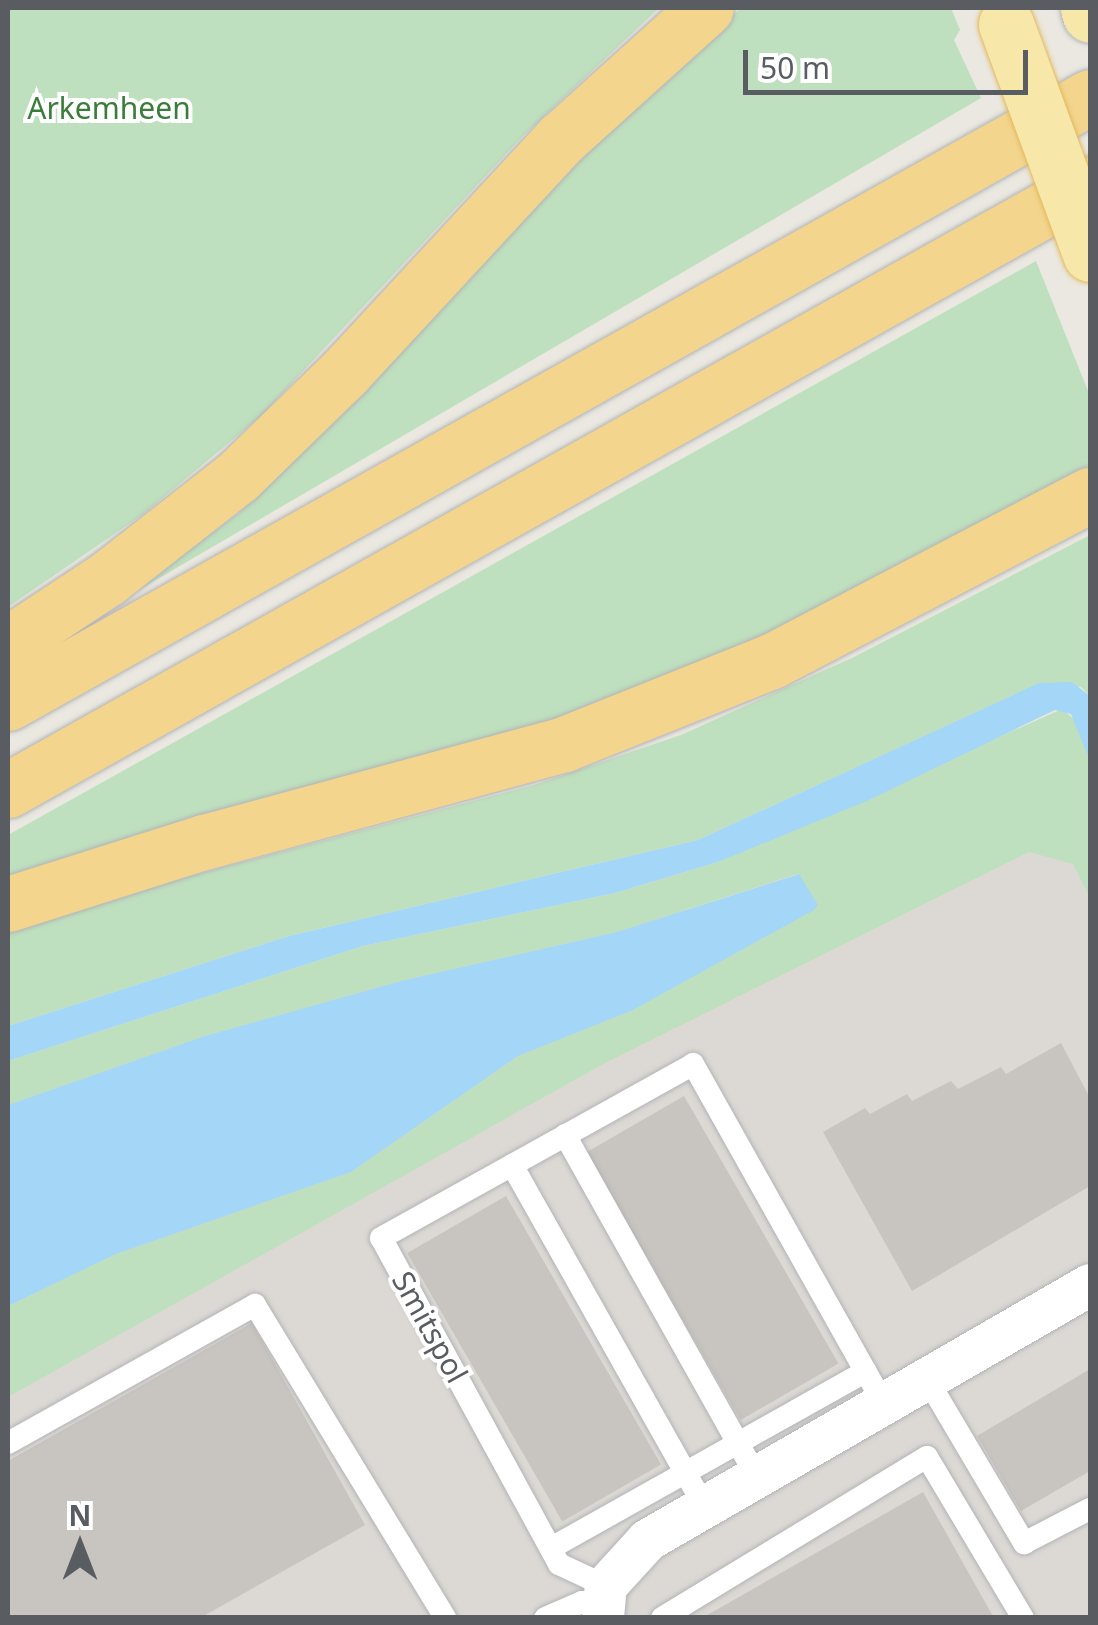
<!DOCTYPE html>
<html>
<head>
<meta charset="utf-8">
<style>
  body { margin:0 }
  #map { position:relative; width:1098px; height:1625px; overflow:hidden; background:#eae8e0; font-family:"Noto Sans",sans-serif }
  div>[style] { position:absolute }
  .industrial>* { inset:0; background:#dcd9d4 }
  .green>* { inset:0; background:#bfe0be }
  .water>* { inset:0; background:#a3d6f7 }
  .building>* { inset:0; background:#c8c4bf; transform-origin:0 0 }
  .roads { filter:drop-shadow(0 0 2px #b1b3b7) drop-shadow(0 0 2px #b1b3b7) }
  .lane>* { height:22px; margin:-11px; padding:0 11px; transform-origin:11px; border-radius:11px; background:#fff }
  .street>* { height:42px; margin:-21px; padding:0 21px; transform-origin:21px; border-radius:21px; background:#fff }
  .primary>* { height:55px; margin:-27.5px; padding:0 27.5px; transform-origin:27.5px; border-radius:27.5px; background:#f7e7a8 }
  .highway>* { height:55px; margin:-27.5px; padding:0 27.5px; transform-origin:27.5px; border-radius:27.5px; background:#f3d58e }
  .bridges { filter:drop-shadow(0 0 2px #e4b95f) drop-shadow(0 0 2px #e4b95f) }
  .primary-bridge>* { height:55px; margin:-27.5px; padding:0 27.5px; transform-origin:27.5px; border-radius:27.5px; background:#f7e7a8 }
  span { translate:-50% -50%; white-space:nowrap; text-align:center; line-height:1.15; -webkit-text-stroke:8px #fff; paint-order:stroke }
  .park-label { font-size:30px; color:#3a7d3a }
  .street-label { font-size:30px; color:#595c60 }
  .frame { position:absolute; inset:0; border:10px solid #595c60; pointer-events:none }
  .north { position:absolute; left:30px; top:1495px; width:100px; height:100px; -webkit-text-stroke:8px #fff; paint-order:stroke; rotate:0deg; font-size:28px; font-weight:700; line-height:40px; text-align:center; color:#595c60 }
  .north::after { content:''; display:block; margin:auto; width:35px; height:45px; background:#595c60; clip-path:polygon(50% 0,100% 100%,50% 72%,0 100%) }
  .scale { position:absolute; left:743px; top:50px; width:285px; height:45px; box-sizing:border-box; border:5px solid #595c60; border-top:0; padding-left:12px; font-size:30px; line-height:35px; white-space:nowrap; color:#595c60; -webkit-text-stroke:8px #fff; paint-order:stroke }
</style>
</head>
<body>
<div id="map">
  <div class="industrial">
    <i style="clip-path:polygon(1090px 814px,1090px 1617px,8px 1618px,8px 1082px,82px 1055px)"></i>
  </div>
  <div class="green">
    <i style="clip-path:polygon(8px 8px,659px 8px,522px 137px,261px 416px,142px 515px,8px 607px)"></i>
    <i style="clip-path:polygon(742px 8px,951px 8px,960px 30px,954px 40px,981px 98px,120px 601px,239px 513px,312px 428px,695px 42px)"></i>
    <i style="clip-path:polygon(1036px 261px,1090px 396px,1090px 480px,671px 692px,8px 891px,8px 835px)"></i>
    <i style="clip-path:polygon(1090px 535px,1090px 696px,1081px 687px,1040px 683px,698px 840px,289px 936px,8px 1026px,8px 933px,152px 886px,534px 785px,681px 735px,854px 657px)"></i>
    <i style="clip-path:polygon(1062px 709px,1075px 720px,1090px 761px,1090px 898px,1073px 864px,1029px 852px,607px 1062px,8px 1397px,8px 1306px,116px 1254px,351px 1172px,518px 1056px,633px 1010px,818px 905px,798px 874px,617px 932px,401px 981px,205px 1036px,8px 1105px,8px 1061px,363px 946px,615px 893px,718px 862px)"></i>
  </div>
  <div class="water">
    <i style="clip-path:polygon(1072px 682px,1090px 696px,1090px 761px,1071px 714px,1055px 710px,869px 800px,718px 862px,615px 893px,363px 946px,8px 1061px,8px 1026px,289px 936px,698px 840px,1039px 683px)"></i>
    <i style="clip-path:polygon(799px 874px,818px 905px,814px 910px,633px 1010px,518px 1056px,351px 1172px,116px 1254px,8px 1306px,8px 1105px,205px 1036px,401px 981px,617px 932px)"></i>
  </div>
  <div class="building">
    <i style="clip-path:polygon(1061px 1043px,1090px 1098px,1090px 1186px,912px 1291px,823px 1132px,865px 1108px,870px 1114px,907px 1094px,912px 1101px,951px 1081px,958px 1089px,1001px 1067px,1006px 1074px)"></i>
    <i style="left:684px;top:1096px;width:309px;height:113px;rotate:60deg"></i>
    <i style="left:506px;top:1196px;width:310px;height:114px;rotate:60deg"></i>
    <i style="clip-path:polygon(252px 1323px,365px 1525px,200px 1618px,8px 1618px,8px 1461px)"></i>
    <i style="clip-path:polygon(1090px 1369px,1090px 1471px,1021px 1511px,977px 1436px)"></i>
    <i style="clip-path:polygon(923px 1492px,994px 1618px,702px 1618px)"></i>
  </div>
  <div class="roads">
    <div class="lane">
      <i style="left:565px;top:1135px;width:392px;rotate:60.7deg"></i>
      <i style="left:512px;top:1165px;width:393px;rotate:60.6deg"></i>
      <i style="left:927px;top:1379px;width:191px;rotate:59.4deg"></i>
      <i style="left:1024px;top:1543px;width:74px;rotate:-27.3deg"></i>
      <i style="left:8px;top:1443px;width:283px;rotate:-29.2deg"></i>
      <i style="left:255px;top:1305px;width:366px;rotate:58.7deg"></i>
      <i style="left:551px;top:1548px;width:361px;rotate:-29.3deg"></i>
      <i style="left:606px;top:1586px;width:52px;rotate:-154.9deg"></i>
      <i style="left:559px;top:1564px;width:371px;rotate:-118.6deg"></i>
      <i style="left:381px;top:1238px;width:357px;rotate:-29.1deg"></i>
      <i style="left:693px;top:1064px;width:390px;rotate:60.7deg"></i>
      <i style="left:545px;top:1618px;width:40px;rotate:-23.4deg"></i>
      <i style="left:582px;top:1602px;width:19px;rotate:3deg"></i>
      <i style="left:662px;top:1618px;width:310px;rotate:-31.3deg"></i>
      <i style="left:927px;top:1457px;width:187px;rotate:59.2deg"></i>
    </div>
    <div class="street">
      <i style="left:603px;top:1618px;width:32px;rotate:-85deg"></i>
      <i style="left:606px;top:1586px;width:62px;rotate:-47.6deg"></i>
      <i style="left:648px;top:1540px;width:510px;rotate:-29.98deg"></i>
    </div>
    <div class="primary">
      <i style="left:1088px;top:8px;width:7px;rotate:74deg"></i>
    </div>
    <div class="highway">
      <i style="left:8px;top:644px;width:120px;rotate:-33.4deg"></i>
      <i style="left:108px;top:578px;width:164px;rotate:-38.1deg"></i>
      <i style="left:237px;top:477px;width:151px;rotate:-44.2deg"></i>
      <i style="left:345px;top:372px;width:318px;rotate:-47.2deg"></i>
      <i style="left:561px;top:139px;width:195px;rotate:-42.1deg"></i>
      <i style="left:8px;top:703px;width:1240px;rotate:-29.25deg"></i>
      <i style="left:8px;top:790px;width:1240px;rotate:-29.25deg"></i>
      <i style="left:8px;top:904px;width:206px;rotate:-17.6deg"></i>
      <i style="left:204px;top:842px;width:373px;rotate:-15.2deg"></i>
      <i style="left:564px;top:744px;width:224px;rotate:-21.8deg"></i>
      <i style="left:772px;top:661px;width:359px;rotate:-27.6deg"></i>
    </div>
  </div>
  <div class="bridges">
    <div class="primary-bridge">
      <i style="left:1006px;top:24px;width:245px;rotate:69.9deg"></i>
    </div>
  </div>
  <div class="park-label">
    <span style="left:109px;top:108px">Arkemheen</span>
  </div>
  <div class="street-label">
    <span style="left:430px;top:1327px;rotate:61deg">Smitspol</span>
  </div>
  <div class="frame"></div>
  <div class="north">N</div>
  <div class="scale">50 m</div>
</div>
</body>
</html>
